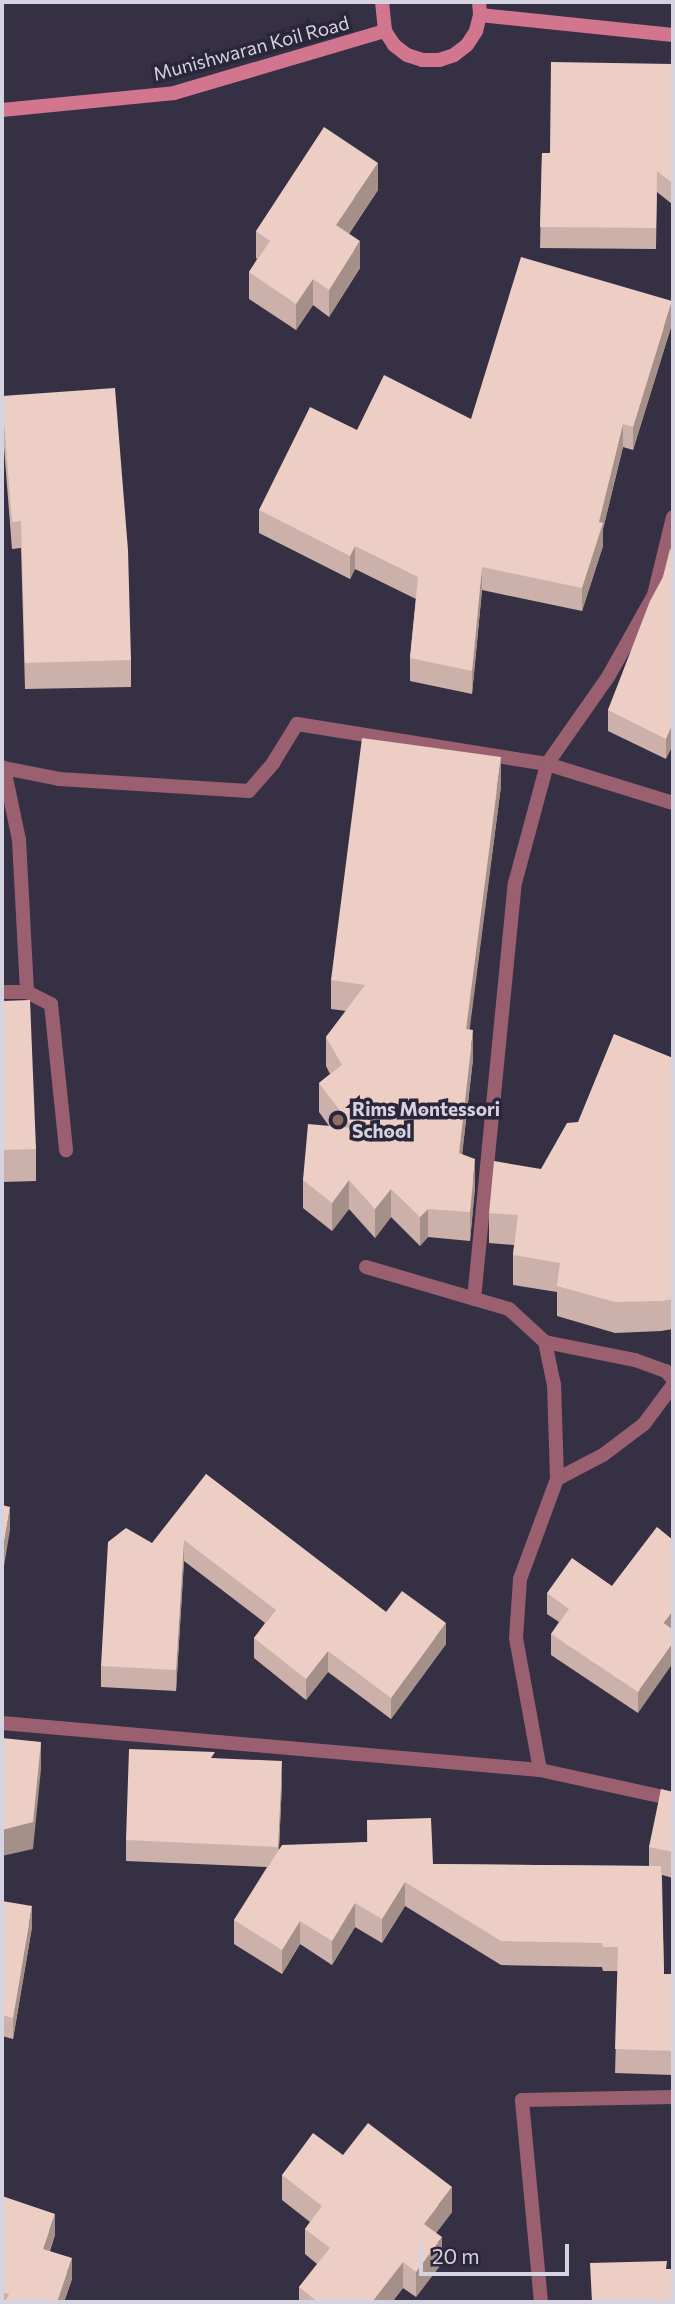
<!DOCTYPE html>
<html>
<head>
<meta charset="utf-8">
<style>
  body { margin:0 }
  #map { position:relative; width:675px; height:2304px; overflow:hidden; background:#353044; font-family:Commissioner,sans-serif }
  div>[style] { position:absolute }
  .street>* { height:14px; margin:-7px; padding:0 7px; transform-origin:7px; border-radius:7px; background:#9a606f }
  .secondary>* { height:14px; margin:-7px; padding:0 7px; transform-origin:7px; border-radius:7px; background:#d27690 }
  .wall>* { inset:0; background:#cbb1a9 }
  .shaded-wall>* { inset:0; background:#a59089 }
  .building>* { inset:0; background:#eccec4 }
  .dots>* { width:19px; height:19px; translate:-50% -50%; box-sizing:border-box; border:4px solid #2b263a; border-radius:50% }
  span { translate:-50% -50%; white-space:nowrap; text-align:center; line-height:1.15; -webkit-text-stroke:7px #2b263a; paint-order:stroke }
  .street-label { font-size:19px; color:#d6d3e0 }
  .poi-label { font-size:19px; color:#d6d3e0; font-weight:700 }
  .left { translate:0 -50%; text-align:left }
  .frame { position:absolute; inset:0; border:4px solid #d6d3e0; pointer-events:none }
  .scale { position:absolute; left:419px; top:2244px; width:150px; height:32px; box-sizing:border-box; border:4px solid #d6d3e0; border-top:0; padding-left:9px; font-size:21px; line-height:24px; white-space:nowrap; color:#d6d3e0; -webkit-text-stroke:5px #2b263a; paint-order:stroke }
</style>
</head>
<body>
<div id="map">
  <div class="street">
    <i style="left:2px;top:992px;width:25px"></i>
    <i style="left:27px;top:992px;width:27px;rotate:27deg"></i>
    <i style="left:51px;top:1004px;width:147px;rotate:84.1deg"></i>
    <i style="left:27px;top:992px;width:152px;rotate:-93deg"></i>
    <i style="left:19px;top:840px;width:74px;rotate:-101.8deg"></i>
    <i style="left:4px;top:768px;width:56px;rotate:11.3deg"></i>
    <i style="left:59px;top:779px;width:190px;rotate:3.6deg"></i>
    <i style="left:249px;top:791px;width:37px;rotate:-49deg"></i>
    <i style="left:273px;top:763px;width:46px;rotate:-58.4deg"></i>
    <i style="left:297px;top:724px;width:253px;rotate:9.1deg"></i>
    <i style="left:547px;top:764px;width:132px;rotate:17.2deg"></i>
    <i style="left:366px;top:1267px;width:149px;rotate:16.4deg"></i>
    <i style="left:509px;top:1309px;width:49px;rotate:42.5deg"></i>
    <i style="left:545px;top:1342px;width:92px;rotate:11.3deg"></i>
    <i style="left:635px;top:1360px;width:33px;rotate:20deg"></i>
    <i style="left:666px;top:1371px;width:11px;rotate:49deg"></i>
    <i style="left:474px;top:1299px;width:418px;rotate:-84.4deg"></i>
    <i style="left:515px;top:883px;width:123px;rotate:-74.9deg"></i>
    <i style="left:547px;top:764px;width:106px;rotate:-55deg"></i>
    <i style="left:608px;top:677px;width:94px;rotate:-60.7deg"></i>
    <i style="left:654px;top:595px;width:80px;rotate:-76.3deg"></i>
    <i style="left:557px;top:1479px;width:52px;rotate:-27.6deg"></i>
    <i style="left:603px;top:1455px;width:51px;rotate:-37.1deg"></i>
    <i style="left:644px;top:1424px;width:49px;rotate:-53.4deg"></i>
    <i style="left:2px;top:1723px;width:540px;rotate:4.99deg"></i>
    <i style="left:540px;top:1770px;width:136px;rotate:12.3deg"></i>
    <i style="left:540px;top:1770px;width:134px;rotate:-100.3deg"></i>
    <i style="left:516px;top:1638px;width:59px;rotate:-86.1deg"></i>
    <i style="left:520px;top:1579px;width:107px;rotate:-69.7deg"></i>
    <i style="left:557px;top:1479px;width:94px;rotate:-91.8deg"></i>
    <i style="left:554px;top:1385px;width:44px;rotate:-101.8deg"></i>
    <i style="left:541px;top:2302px;width:203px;rotate:-95.4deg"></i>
    <i style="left:522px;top:2100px;width:151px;rotate:-1.1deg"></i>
  </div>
  <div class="secondary">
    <i style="left:382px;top:2px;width:29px;rotate:84deg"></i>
    <i style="left:385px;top:31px;width:17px;rotate:57deg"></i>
    <i style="left:394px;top:45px;width:16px;rotate:38deg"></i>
    <i style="left:407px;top:55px;width:16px;rotate:18deg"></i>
    <i style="left:422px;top:60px;width:17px"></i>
    <i style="left:439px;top:60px;width:16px;rotate:-18deg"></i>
    <i style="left:454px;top:55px;width:16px;rotate:-38deg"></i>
    <i style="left:467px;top:45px;width:17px;rotate:-57deg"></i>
    <i style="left:476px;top:31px;width:16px;rotate:-76deg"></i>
    <i style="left:480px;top:15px;width:13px;rotate:-94deg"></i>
    <i style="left:480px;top:15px;width:194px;rotate:5.9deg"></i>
    <i style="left:2px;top:110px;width:173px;rotate:-5.6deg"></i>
    <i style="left:174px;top:93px;width:220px;rotate:-16.4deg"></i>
  </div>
  <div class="wall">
    <i style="clip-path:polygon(673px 64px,672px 204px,657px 192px,656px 249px,540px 248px,542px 153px,550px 153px)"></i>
    <i style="clip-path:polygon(378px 190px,349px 234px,360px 268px,329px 317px,313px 305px,296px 330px,249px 299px,249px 272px,257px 259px,256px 258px,256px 231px)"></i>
    <i style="clip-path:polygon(672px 324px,633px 450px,623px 447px,603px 529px,603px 546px,582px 611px,482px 590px,472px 694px,410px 681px,410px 658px,416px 599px,355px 569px,350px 579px,259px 533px,259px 510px,357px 430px,471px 419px)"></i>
    <i style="clip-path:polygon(2px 396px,131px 660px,131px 687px,25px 689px,21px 548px,12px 549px,2px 422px)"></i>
    <i style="clip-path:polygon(670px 548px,666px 759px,608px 731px,608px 710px,663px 577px)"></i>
    <i style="clip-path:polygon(501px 786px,469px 1030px,473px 1059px,462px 1154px,475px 1187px,470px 1241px,428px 1237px,420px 1246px,391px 1217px,375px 1238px,349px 1209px,332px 1231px,303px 1208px,303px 1180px,329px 1126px,319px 1112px,319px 1083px,330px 1074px,326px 1066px,326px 1037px,346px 1011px,331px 1009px,331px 980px)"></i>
    <i style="clip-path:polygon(2px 1001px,36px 1149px,36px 1181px,2px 1182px)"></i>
    <i style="clip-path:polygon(673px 1058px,673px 1329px,661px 1331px,615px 1333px,557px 1316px,557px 1292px,513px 1285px,513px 1255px,514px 1245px,489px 1243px,489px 1213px,541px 1169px,578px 1122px)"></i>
    <i style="clip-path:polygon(206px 1474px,386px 1612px,446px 1644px,391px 1719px,328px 1672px,306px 1700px,254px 1658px,254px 1638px,265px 1623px,184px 1561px,176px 1691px,101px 1687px,101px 1666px)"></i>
    <i style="clip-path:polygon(657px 1527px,638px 1713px,551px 1655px,551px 1634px,559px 1622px,547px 1614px,547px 1593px,612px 1586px)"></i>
    <i style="clip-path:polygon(215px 1758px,282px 1782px,279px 1849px,367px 1842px,367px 1820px,433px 1864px,649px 1866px,649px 1847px,673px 1792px,673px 1878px,662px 1875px,664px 1974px,673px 1974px,673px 2075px,615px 2073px,618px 1971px,603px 1971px,602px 1967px,501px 1965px,405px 1906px,382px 1943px,355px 1927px,332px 1965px,300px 1944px,282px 1974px,234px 1944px,234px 1920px,267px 1867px,126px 1861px,126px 1840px)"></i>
    <i style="clip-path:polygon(2px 1901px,32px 1927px,13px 2039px,2px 2036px)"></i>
    <i style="clip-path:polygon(343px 2155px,452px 2212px,436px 2233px,442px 2263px,416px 2297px,403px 2288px,392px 2302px,299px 2302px,299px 2287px,317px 2264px,305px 2254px,305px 2229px,310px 2222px,282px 2200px,282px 2175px)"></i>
    <i style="clip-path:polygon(2px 2196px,55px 2235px,50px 2251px,72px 2279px,64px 2302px,2px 2302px)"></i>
  </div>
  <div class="shaded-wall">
    <i style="clip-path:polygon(378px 163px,378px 190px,336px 252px,336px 225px)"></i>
    <i style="clip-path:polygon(360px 241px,360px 268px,329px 317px,329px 290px)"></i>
    <i style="clip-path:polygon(313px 279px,313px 305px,296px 330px,296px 304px)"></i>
    <i style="clip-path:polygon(672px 301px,672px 324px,633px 450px,633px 427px)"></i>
    <i style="clip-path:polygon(623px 424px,623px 447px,603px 529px,603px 546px,582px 611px,582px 588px)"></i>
    <i style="clip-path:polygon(355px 546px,355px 569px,350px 579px,350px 556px)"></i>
    <i style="clip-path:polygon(482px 567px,482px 590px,472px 694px,472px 671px)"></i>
    <i style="clip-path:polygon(673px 724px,673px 745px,666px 759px,666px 739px)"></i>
    <i style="clip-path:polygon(501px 757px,501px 786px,466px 1058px,466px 1029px)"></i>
    <i style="clip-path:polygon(473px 1030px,473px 1059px,459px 1182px,459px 1153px)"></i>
    <i style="clip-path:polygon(475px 1159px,475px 1187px,470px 1241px,470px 1212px)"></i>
    <i style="clip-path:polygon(349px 1180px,349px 1209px,332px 1231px,332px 1203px)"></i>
    <i style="clip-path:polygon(391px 1189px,391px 1217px,375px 1238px,375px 1209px)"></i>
    <i style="clip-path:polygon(428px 1209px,428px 1237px,420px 1246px,420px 1217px)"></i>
    <i style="clip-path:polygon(10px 1507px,10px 1530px,2px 1578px,2px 1555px)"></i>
    <i style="clip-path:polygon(184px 1540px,184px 1561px,176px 1691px,176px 1670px)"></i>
    <i style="clip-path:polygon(673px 1611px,673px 1632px,664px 1623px)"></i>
    <i style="clip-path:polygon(446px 1623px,446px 1644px,391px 1719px,391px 1698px)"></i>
    <i style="clip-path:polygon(673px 1643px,673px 1663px,638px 1713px,638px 1692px)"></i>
    <i style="clip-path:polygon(328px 1651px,328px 1672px,306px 1700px,306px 1679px)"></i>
    <i style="clip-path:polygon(41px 1742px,41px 1769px,33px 1849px,2px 1856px,2px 1830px)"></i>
    <i style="clip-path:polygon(282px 1761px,282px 1782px,278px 1868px,278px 1847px)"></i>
    <i style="clip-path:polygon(405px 1882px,405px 1906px,382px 1943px,382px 1919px)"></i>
    <i style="clip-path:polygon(355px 1903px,355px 1927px,332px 1965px,332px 1941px)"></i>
    <i style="clip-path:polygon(32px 1906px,32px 1927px,13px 2039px,13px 2018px)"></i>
    <i style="clip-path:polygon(300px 1921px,300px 1944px,282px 1974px,282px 1950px)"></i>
    <i style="clip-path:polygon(452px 2187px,452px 2212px,424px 2249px,424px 2224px)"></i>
    <i style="clip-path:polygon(55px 2214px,55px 2235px,43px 2269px,43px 2249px)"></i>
    <i style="clip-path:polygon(442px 2237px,442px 2263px,416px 2297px,416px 2272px)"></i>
    <i style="clip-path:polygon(72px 2258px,72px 2279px,64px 2302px,57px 2302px)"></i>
    <i style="clip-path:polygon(403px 2262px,403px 2288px,392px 2302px,372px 2302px)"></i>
  </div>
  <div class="building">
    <i style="clip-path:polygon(551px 62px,673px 64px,672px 183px,657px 171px,656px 228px,540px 227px,542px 153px,550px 153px)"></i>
    <i style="clip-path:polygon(324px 127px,378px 163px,336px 225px,360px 241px,329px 290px,313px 279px,296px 304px,249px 272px,270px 241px,256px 231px)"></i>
    <i style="clip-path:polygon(521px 257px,672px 301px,633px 427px,623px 424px,599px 522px,603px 523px,582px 588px,482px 567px,472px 671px,410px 658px,418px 577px,355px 546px,350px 556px,259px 510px,310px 407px,357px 430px,384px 375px,471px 419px)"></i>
    <i style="clip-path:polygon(115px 388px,128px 550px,131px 660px,25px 663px,21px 521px,12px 522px,2px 396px)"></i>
    <i style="clip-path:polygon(673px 540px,673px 724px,666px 739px,608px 710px,650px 601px,663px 577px)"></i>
    <i style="clip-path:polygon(362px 738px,501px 757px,466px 1029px,473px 1030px,459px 1153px,475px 1159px,470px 1212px,428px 1209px,420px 1217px,391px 1189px,375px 1209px,349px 1180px,332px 1203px,303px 1180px,308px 1124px,353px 1128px,319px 1083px,342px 1065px,326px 1037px,365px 985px,331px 980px)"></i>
    <i style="clip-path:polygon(30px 1000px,36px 1149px,2px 1150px,2px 1001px)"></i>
    <i style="clip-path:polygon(614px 1034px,673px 1058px,673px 1299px,661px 1301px,615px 1302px,557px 1286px,560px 1263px,513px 1255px,518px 1215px,489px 1213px,494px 1161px,541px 1169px,567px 1123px,578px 1122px)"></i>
    <i style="clip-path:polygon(206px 1474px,386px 1612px,402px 1591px,446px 1623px,391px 1698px,328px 1651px,306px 1679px,254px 1638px,276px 1610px,184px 1540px,176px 1670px,101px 1666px,108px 1542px,126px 1528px,152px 1543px)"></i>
    <i style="clip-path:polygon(2px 1505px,10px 1507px,2px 1555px)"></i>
    <i style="clip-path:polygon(657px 1527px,673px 1540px,673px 1611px,664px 1623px,673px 1630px,673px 1643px,638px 1692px,551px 1634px,569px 1609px,547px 1593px,572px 1558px,612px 1586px)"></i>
    <i style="clip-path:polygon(2px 1738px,41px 1742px,33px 1822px,2px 1830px)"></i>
    <i style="clip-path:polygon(129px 1749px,215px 1752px,211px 1758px,282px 1761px,278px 1847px,126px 1840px)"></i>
    <i style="clip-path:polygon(661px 1789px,673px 1792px,673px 1852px,649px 1847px)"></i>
    <i style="clip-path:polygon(431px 1818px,433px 1864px,661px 1866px,664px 1974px,673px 1974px,673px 2051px,615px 2049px,618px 1947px,603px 1947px,602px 1943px,501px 1941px,405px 1882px,382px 1919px,355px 1903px,332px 1941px,300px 1921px,282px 1950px,234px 1920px,282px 1845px,368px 1842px,367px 1820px)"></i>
    <i style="clip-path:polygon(2px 1901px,32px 1906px,13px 2018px,2px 2015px)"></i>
    <i style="clip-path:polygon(368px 2123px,452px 2187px,424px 2224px,442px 2237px,416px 2272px,403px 2262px,372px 2302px,318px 2302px,299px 2287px,330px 2248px,305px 2229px,322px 2206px,282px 2175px,313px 2133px,343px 2155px)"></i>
    <i style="clip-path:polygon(2px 2196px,55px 2214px,43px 2249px,72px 2258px,57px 2302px,5px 2302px,9px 2294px,2px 2292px)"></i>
    <i style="clip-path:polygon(667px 2261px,666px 2269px,673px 2269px,673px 2302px,592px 2302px,590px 2263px)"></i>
  </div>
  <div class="dots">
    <i style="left:338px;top:1120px;background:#8d6e63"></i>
  </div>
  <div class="street-label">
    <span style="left:251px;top:48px;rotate:-15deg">Munishwaran Koil Road</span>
  </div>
  <div class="poi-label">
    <span class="left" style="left:352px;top:1120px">Rims Montessori<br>School</span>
  </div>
  <div class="frame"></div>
  <div class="scale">20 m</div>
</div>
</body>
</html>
